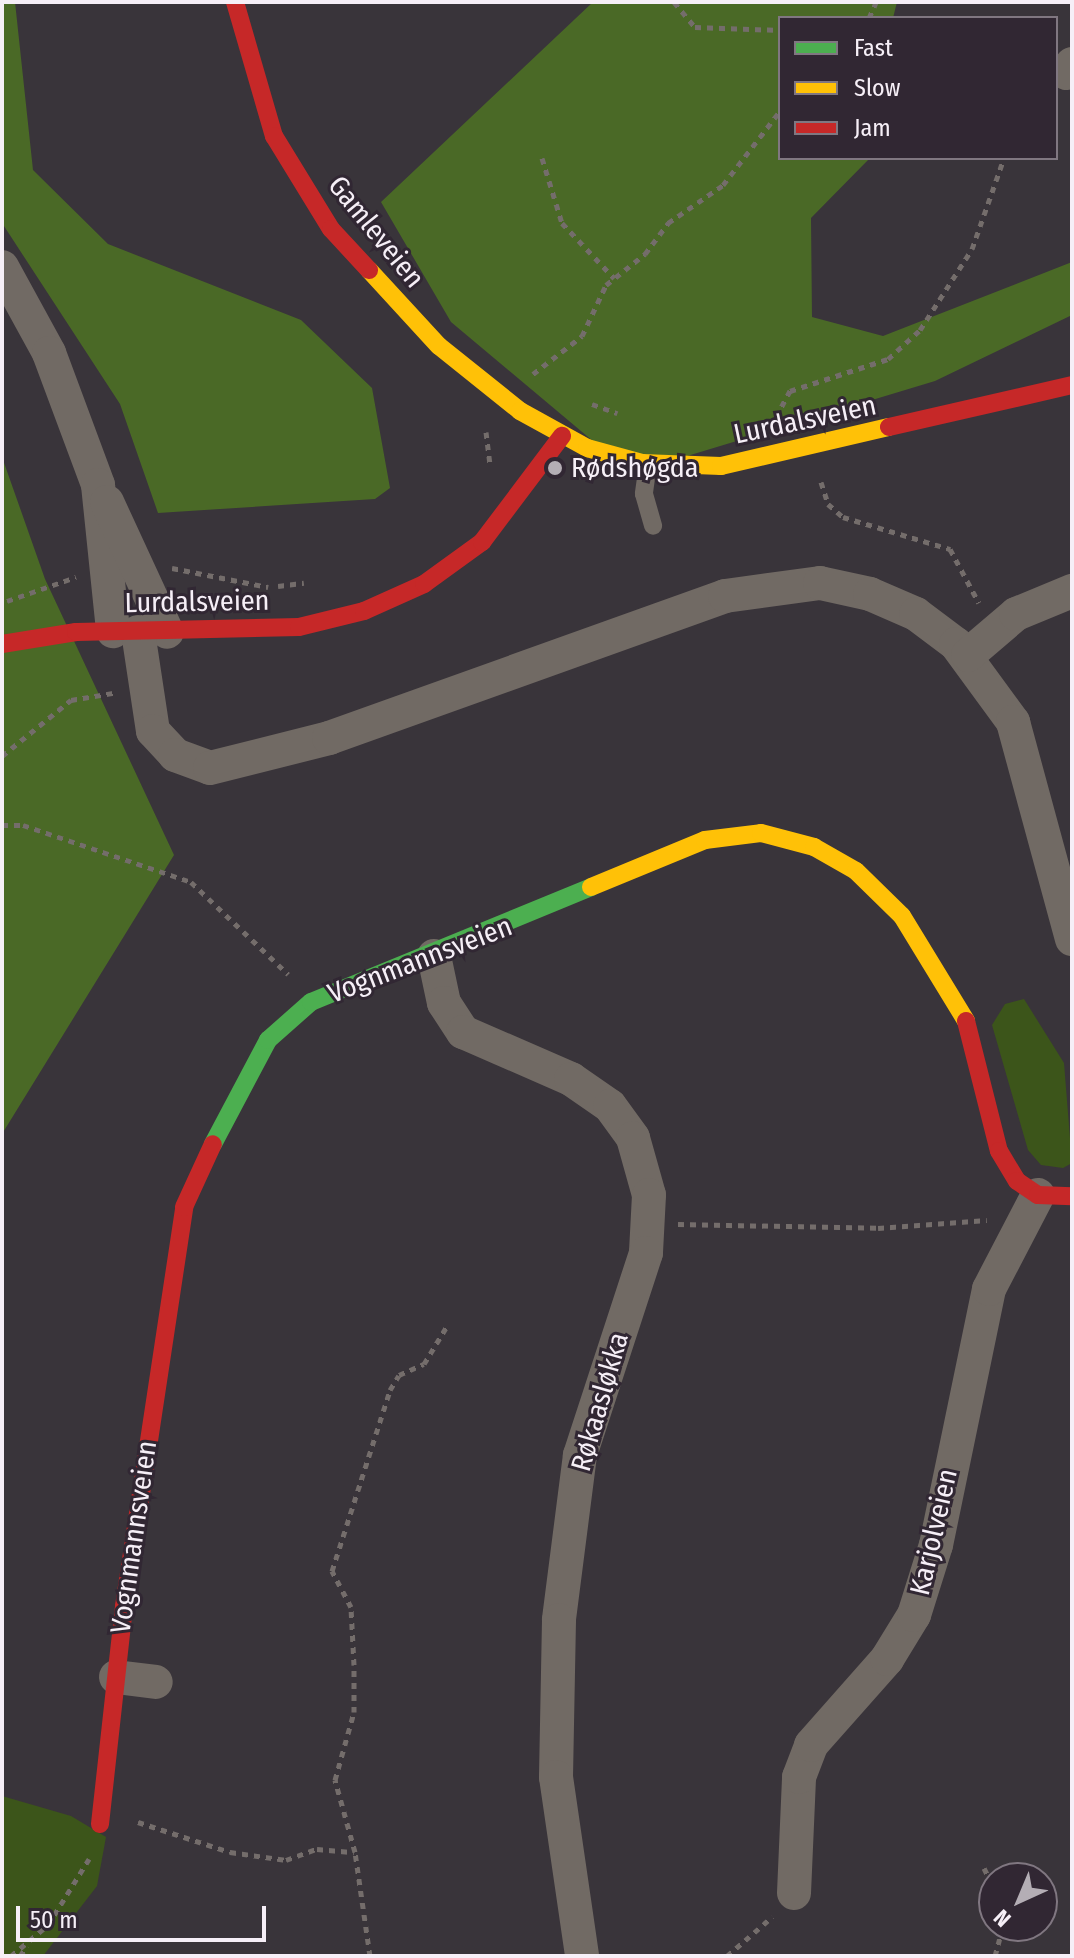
<!DOCTYPE html>
<html>
<head>
<meta charset="utf-8">
<style>
  body { margin:0 }
  #map { position:relative; width:1074px; height:1958px; overflow:hidden; background:#39343a; font-family:"Fira Sans Condensed",sans-serif }
  div>[style] { position:absolute }
  .green>* { inset:0; background:#3c551a }
  .forest>* { inset:0; background:#4a6926 }
  .path>* { height:5px; margin-top:-2.5px; transform-origin:0; background:repeating-linear-gradient(90deg,#746d6b 0 6px,transparent 0 12px) }
  .lane>* { height:18px; margin:-9px; padding:0 9px; transform-origin:9px; border-radius:9px; background:#716a64 }
  .street>* { height:34px; margin:-17px; padding:0 17px; transform-origin:17px; border-radius:17px; background:#716a64 }
  .fast>* { height:18px; margin:-9px; padding:0 9px; transform-origin:9px; border-radius:9px; background:#4caf50 }
  .slow>* { height:18px; margin:-9px; padding:0 9px; transform-origin:9px; border-radius:9px; background:#ffc107 }
  .jam>* { height:18px; margin:-9px; padding:0 9px; transform-origin:9px; border-radius:9px; background:#c62828 }
  .dots>* { width:22px; height:22px; translate:-50% -50%; box-sizing:border-box; border:4px solid #312733; border-radius:50% }
  span { translate:-50% -50%; white-space:nowrap; text-align:center; line-height:1.15; -webkit-text-stroke:6px #312733; paint-order:stroke }
  .street-label { font-size:28px; color:#f6eff7 }
  .poi-label { font-size:28px; color:#f6eff7 }
  .left { translate:0 -50%; text-align:left }
  .frame { position:absolute; inset:0; border:4px solid #f6eff7; pointer-events:none }
  .legend { position:absolute; left:778px; top:16px; width:280px; height:144px; box-sizing:border-box; background:#312733; border:2px solid #807781; margin:0; padding:10px 14px; list-style:none; font-size:24px; color:#f6eff7 }
  .legend li { display:flex; align-items:center; gap:16px; height:40px }
  .legend b { width:40px; border:2px solid #807781 }
  .north { position:absolute; left:978px; top:1862px; width:80px; height:80px; box-sizing:border-box; background:#312733; border:2px solid #807781; border-radius:50%; rotate:224deg; font-size:22px; font-weight:700; line-height:32px; text-align:center; color:#f6eff7 }
  .north::after { content:''; display:block; margin:auto; width:28px; height:36px; background:#b4aeb5; clip-path:polygon(50% 0,100% 100%,50% 72%,0 100%) }
  .scale { position:absolute; left:16px; top:1906px; width:250px; height:36px; box-sizing:border-box; border:4px solid #f6eff7; border-top:0; padding-left:10px; font-size:24px; line-height:28px; white-space:nowrap; color:#f6eff7; -webkit-text-stroke:6px #312733; paint-order:stroke }
</style>
</head>
<body>
<div id="map">
  <div class="green">
    <i style="clip-path:polygon(1024px 999px,1064px 1063px,1072px 1163px,1063px 1168px,1041px 1165px,1028px 1150px,992px 1025px,1005px 1004px)"></i>
    <i style="clip-path:polygon(2px 1796px,71px 1816px,106px 1837px,97px 1886px,43px 1956px,2px 1956px)"></i>
  </div>
  <div class="forest">
    <i style="clip-path:polygon(2px 2px,15px 2px,33px 170px,108px 244px,301px 320px,372px 388px,390px 488px,375px 499px,158px 513px,120px 404px,2px 223px)"></i>
    <i style="clip-path:polygon(593px 2px,897px 2px,893px 18px,780px 18px,780px 158px,870px 158px,811px 218px,812px 317px,883px 336px,1072px 262px,1072px 315px,935px 381px,631px 473px,451px 322px,381px 202px)"></i>
    <i style="clip-path:polygon(2px 457px,45px 579px,174px 855px,2px 1134px)"></i>
  </div>
  <div class="path">
    <i style="left:674px;top:2px;width:33px;rotate:50deg"></i>
    <i style="left:695px;top:27px;width:85px;rotate:2deg"></i>
    <i style="left:869px;top:18px;width:17px;rotate:-66deg"></i>
    <i style="left:542px;top:158px;width:68px;rotate:72.9deg"></i>
    <i style="left:562px;top:223px;width:76px;rotate:46.6deg"></i>
    <i style="left:533px;top:374px;width:62px;rotate:-37.8deg"></i>
    <i style="left:582px;top:336px;width:56px;rotate:-64.8deg"></i>
    <i style="left:606px;top:285px;width:50px;rotate:-38.5deg"></i>
    <i style="left:645px;top:254px;width:39px;rotate:-53deg"></i>
    <i style="left:668px;top:223px;width:67px;rotate:-34.6deg"></i>
    <i style="left:723px;top:185px;width:93px;rotate:-52.4deg"></i>
    <i style="left:592px;top:404px;width:27px;rotate:20deg"></i>
    <i style="left:776px;top:417px;width:30px;rotate:-62deg"></i>
    <i style="left:790px;top:391px;width:103px;rotate:-18.1deg"></i>
    <i style="left:888px;top:359px;width:43px;rotate:-42.2deg"></i>
    <i style="left:920px;top:330px;width:96px;rotate:-57.3deg"></i>
    <i style="left:972px;top:249px;width:96px;rotate:-70.6deg"></i>
    <i style="left:486px;top:432px;width:34px;rotate:83deg"></i>
    <i style="left:821px;top:482px;width:23px;rotate:72deg"></i>
    <i style="left:828px;top:504px;width:20px;rotate:41deg"></i>
    <i style="left:843px;top:517px;width:112px;rotate:16.7deg"></i>
    <i style="left:950px;top:549px;width:61px;rotate:61.8deg"></i>
    <i style="left:172px;top:568px;width:98px;rotate:11.2deg"></i>
    <i style="left:278px;top:586px;width:26px;rotate:-7deg"></i>
    <i style="left:7px;top:601px;width:73px;rotate:-19.2deg"></i>
    <i style="left:2px;top:756px;width:89px;rotate:-39.1deg"></i>
    <i style="left:71px;top:700px;width:43px;rotate:-9.5deg"></i>
    <i style="left:2px;top:825px;width:21px"></i>
    <i style="left:23px;top:825px;width:177px;rotate:18.7deg"></i>
    <i style="left:191px;top:882px;width:134px;rotate:43.5deg"></i>
    <i style="left:678px;top:1224px;width:200px;rotate:1.1deg"></i>
    <i style="left:878px;top:1228px;width:109px;rotate:-4.2deg"></i>
    <i style="left:138px;top:1822px;width:97px;rotate:18.1deg"></i>
    <i style="left:230px;top:1852px;width:57px;rotate:8.1deg"></i>
    <i style="left:286px;top:1860px;width:33px;rotate:-20deg"></i>
    <i style="left:317px;top:1849px;width:37px;rotate:5deg"></i>
    <i style="left:984px;top:1868px;width:22px;rotate:63deg"></i>
    <i style="left:11px;top:1956px;width:48px;rotate:-40deg"></i>
    <i style="left:48px;top:1925px;width:78px;rotate:-58.2deg"></i>
    <i style="left:20px;top:1956px;width:12px;rotate:-55deg"></i>
    <i style="left:370px;top:1956px;width:105px;rotate:-98.2deg"></i>
    <i style="left:355px;top:1852px;width:75px;rotate:-105.5deg"></i>
    <i style="left:335px;top:1780px;width:71px;rotate:-74.4deg"></i>
    <i style="left:354px;top:1712px;width:47px;rotate:-90deg"></i>
    <i style="left:354px;top:1665px;width:58px;rotate:-93deg"></i>
    <i style="left:351px;top:1607px;width:41px;rotate:-117.8deg"></i>
    <i style="left:332px;top:1571px;width:190px;rotate:-72.2deg"></i>
    <i style="left:390px;top:1390px;width:17px;rotate:-59deg"></i>
    <i style="left:399px;top:1375px;width:27px;rotate:-24deg"></i>
    <i style="left:424px;top:1364px;width:44px;rotate:-58.8deg"></i>
    <i style="left:727px;top:1956px;width:60px;rotate:-40.9deg"></i>
    <i style="left:995px;top:1956px;width:31px;rotate:-75deg"></i>
  </div>
  <div class="lane">
    <i style="left:648px;top:464px;width:30px;rotate:98deg"></i>
    <i style="left:644px;top:494px;width:33px;rotate:74deg"></i>
  </div>
  <div class="street">
    <i style="left:1066px;top:73px;width:11px;rotate:-56deg"></i>
    <i style="left:2px;top:267px;width:98px;rotate:61.3deg"></i>
    <i style="left:49px;top:353px;width:141px;rotate:69.6deg"></i>
    <i style="left:98px;top:485px;width:147px;rotate:84.1deg"></i>
    <i style="left:107px;top:502px;width:143px;rotate:65.2deg"></i>
    <i style="left:138px;top:632px;width:100px;rotate:81.4deg"></i>
    <i style="left:153px;top:731px;width:33px;rotate:47deg"></i>
    <i style="left:175px;top:755px;width:37px;rotate:20deg"></i>
    <i style="left:210px;top:768px;width:123px;rotate:-14.1deg"></i>
    <i style="left:329px;top:738px;width:421px;rotate:-19.7deg"></i>
    <i style="left:725px;top:596px;width:96px;rotate:-7.8deg"></i>
    <i style="left:820px;top:583px;width:51px;rotate:12.4deg"></i>
    <i style="left:870px;top:594px;width:50px;rotate:23.5deg"></i>
    <i style="left:916px;top:614px;width:50px;rotate:36.9deg"></i>
    <i style="left:956px;top:644px;width:97px;rotate:53.8deg"></i>
    <i style="left:1013px;top:722px;width:225px;rotate:74.8deg"></i>
    <i style="left:968px;top:655px;width:63px;rotate:-40.5deg"></i>
    <i style="left:1016px;top:614px;width:61px;rotate:-22.3deg"></i>
    <i style="left:434px;top:956px;width:48px;rotate:78deg"></i>
    <i style="left:444px;top:1003px;width:35px;rotate:57deg"></i>
    <i style="left:463px;top:1032px;width:118px;rotate:23.5deg"></i>
    <i style="left:571px;top:1079px;width:47px;rotate:34.7deg"></i>
    <i style="left:610px;top:1106px;width:39px;rotate:54deg"></i>
    <i style="left:633px;top:1138px;width:59px;rotate:74.3deg"></i>
    <i style="left:649px;top:1195px;width:58px;rotate:93deg"></i>
    <i style="left:646px;top:1253px;width:213px;rotate:108.1deg"></i>
    <i style="left:580px;top:1455px;width:166px;rotate:97.3deg"></i>
    <i style="left:559px;top:1620px;width:157px;rotate:91.1deg"></i>
    <i style="left:556px;top:1777px;width:181px;rotate:81.7deg"></i>
    <i style="left:116px;top:1677px;width:40px;rotate:7.1deg"></i>
    <i style="left:794px;top:1893px;width:116px;rotate:-87.5deg"></i>
    <i style="left:799px;top:1777px;width:34px;rotate:-69deg"></i>
    <i style="left:811px;top:1745px;width:115px;rotate:-48.5deg"></i>
    <i style="left:887px;top:1659px;width:52px;rotate:-58.5deg"></i>
    <i style="left:914px;top:1615px;width:73px;rotate:-72.6deg"></i>
    <i style="left:936px;top:1545px;width:261px;rotate:-78.3deg"></i>
    <i style="left:989px;top:1289px;width:106px;rotate:-62.5deg"></i>
  </div>
  <div class="fast">
    <i style="left:213px;top:1144px;width:118px;rotate:-62.1deg"></i>
    <i style="left:268px;top:1040px;width:57px;rotate:-41.5deg"></i>
    <i style="left:311px;top:1002px;width:303px;rotate:-22.3deg"></i>
  </div>
  <div class="slow">
    <i style="left:369px;top:270px;width:103px;rotate:47.4deg"></i>
    <i style="left:439px;top:346px;width:104px;rotate:38.7deg"></i>
    <i style="left:520px;top:411px;width:77px;rotate:28.9deg"></i>
    <i style="left:587px;top:448px;width:57px;rotate:15.3deg"></i>
    <i style="left:642px;top:463px;width:79px;rotate:2.2deg"></i>
    <i style="left:721px;top:466px;width:172px;rotate:-13.1deg"></i>
    <i style="left:591px;top:887px;width:123px;rotate:-22.4deg"></i>
    <i style="left:705px;top:840px;width:56px;rotate:-7.1deg"></i>
    <i style="left:761px;top:833px;width:55px;rotate:14.8deg"></i>
    <i style="left:814px;top:847px;width:48px;rotate:29.7deg"></i>
    <i style="left:856px;top:871px;width:64px;rotate:44.4deg"></i>
    <i style="left:902px;top:916px;width:123px;rotate:58.6deg"></i>
  </div>
  <div class="jam">
    <i style="left:235px;top:2px;width:140px;rotate:73.8deg"></i>
    <i style="left:274px;top:136px;width:109px;rotate:58.5deg"></i>
    <i style="left:331px;top:229px;width:56px;rotate:47.2deg"></i>
    <i style="left:889px;top:427px;width:188px;rotate:-12.9deg"></i>
    <i style="left:2px;top:644px;width:75px;rotate:-9.2deg"></i>
    <i style="left:76px;top:632px;width:223px;rotate:-1.3deg"></i>
    <i style="left:299px;top:627px;width:67px;rotate:-13.8deg"></i>
    <i style="left:364px;top:611px;width:66px;rotate:-24.2deg"></i>
    <i style="left:424px;top:584px;width:72px;rotate:-35.9deg"></i>
    <i style="left:482px;top:542px;width:133px;rotate:-53deg"></i>
    <i style="left:966px;top:1021px;width:134px;rotate:75.8deg"></i>
    <i style="left:999px;top:1151px;width:35px;rotate:59deg"></i>
    <i style="left:1017px;top:1181px;width:25px;rotate:34deg"></i>
    <i style="left:1038px;top:1195px;width:34px;rotate:2deg"></i>
    <i style="left:100px;top:1824px;width:219px;rotate:-83.7deg"></i>
    <i style="left:124px;top:1606px;width:403px;rotate:-81.4deg"></i>
    <i style="left:184px;top:1207px;width:69px;rotate:-65.3deg"></i>
  </div>
  <div class="dots">
    <i style="left:555px;top:468px;background:#b4aeb5"></i>
  </div>
  <div class="street-label">
    <span style="left:376px;top:232px;rotate:51deg">Gamleveien</span>
    <span style="left:805px;top:420px;rotate:-12deg">Lurdalsveien</span>
    <span style="left:197px;top:602px;rotate:-1deg">Lurdalsveien</span>
    <span style="left:420px;top:960px;rotate:-21deg">Vognmannsveien</span>
    <span style="left:600px;top:1402px;rotate:-74deg">Røkaasløkka</span>
    <span style="left:934px;top:1532px;rotate:-77deg">Karjolveien</span>
    <span style="left:134px;top:1537px;rotate:-82deg">Vognmannsveien</span>
  </div>
  <div class="poi-label">
    <span class="left" style="left:571px;top:468px">Rødshøgda</span>
  </div>
  <div class="frame"></div>
  <ul class="legend">
  <li><b style="height:10px;background:#4caf50"></b>Fast</li>
  <li><b style="height:10px;background:#ffc107"></b>Slow</li>
  <li><b style="height:10px;background:#c62828"></b>Jam</li>
  </ul>
  <div class="north">N</div>
  <div class="scale">50 m</div>
</div>
</body>
</html>
